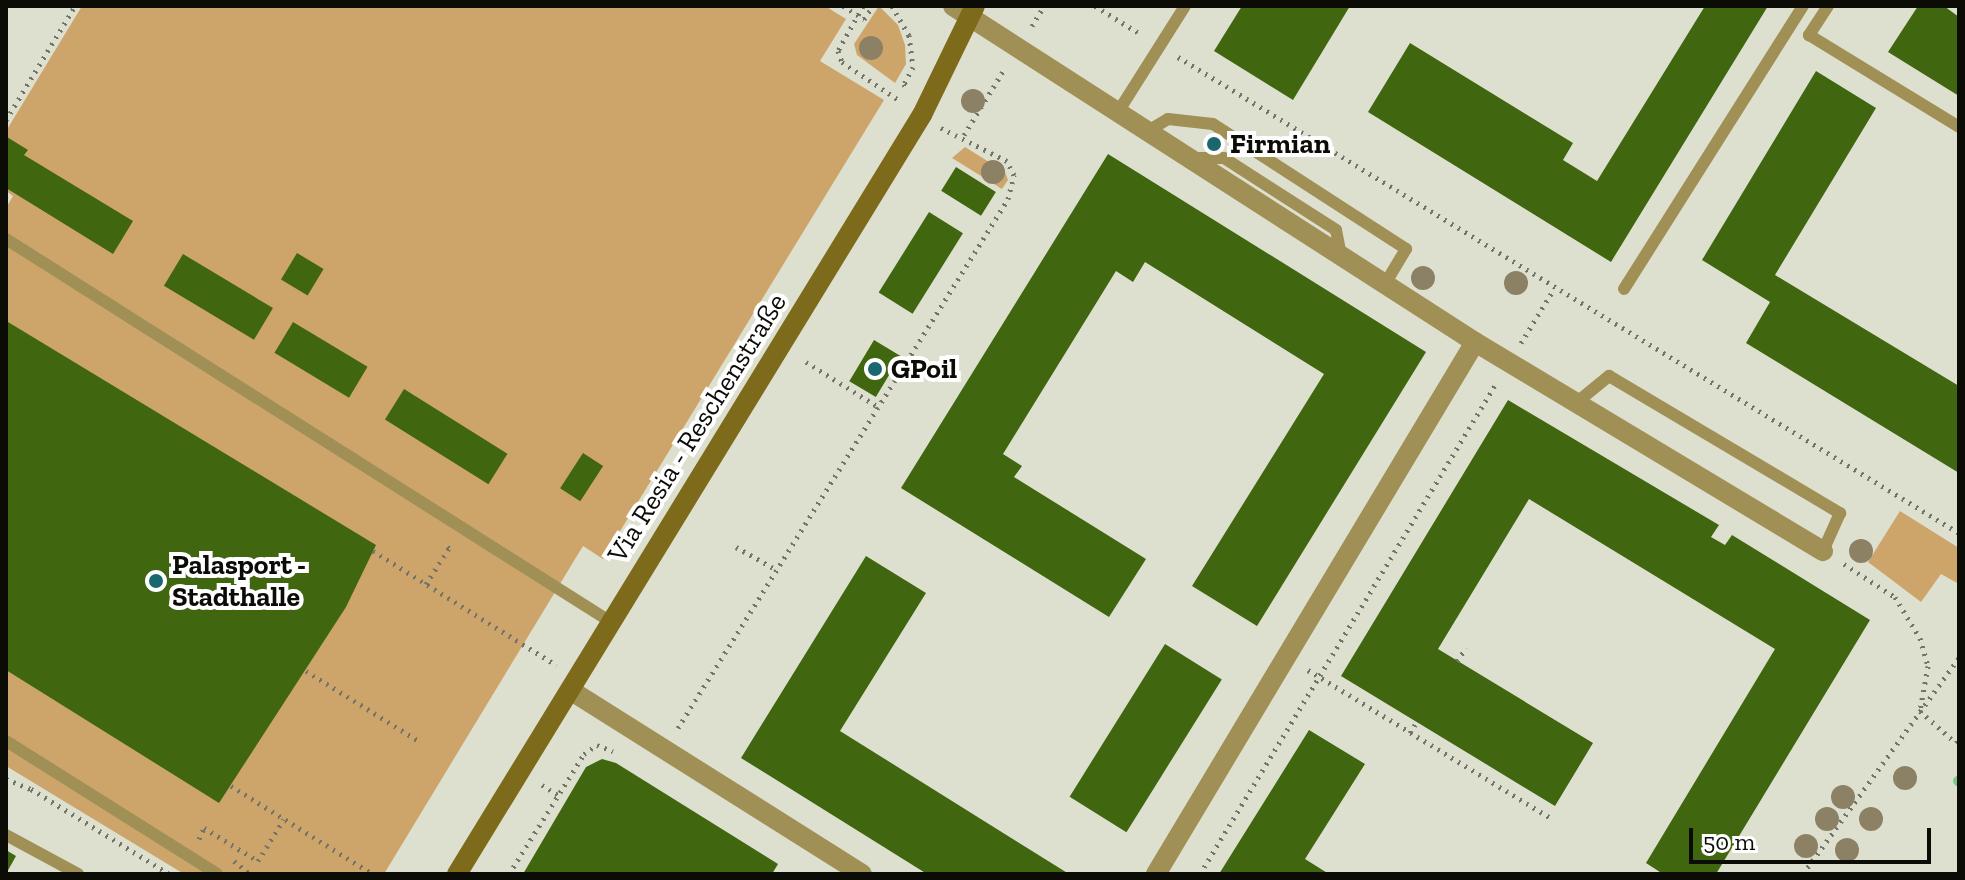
<!DOCTYPE html>
<html>
<head>
<meta charset="utf-8">
<style>
  body { margin:0 }
  #map { position:relative; width:1965px; height:880px; overflow:hidden; background:#dee0cf; font-family:"Zilla Slab",serif }
  div>[style] { position:absolute }
  .green>* { inset:0; background:#cda56b }
  .stream>* { height:10px; margin:-5px; padding:0 5px; transform-origin:5px; border-radius:5px; background:#78c88a }
  .building>* { inset:0; background:#406610; transform-origin:0 0 }
  .path>* { height:5px; margin-top:-2.5px; transform-origin:0; background:repeating-linear-gradient(90deg,#737469 0 2px,transparent 0 8px) }
  .service>* { height:12px; margin:-6px; padding:0 6px; transform-origin:6px; border-radius:6px; background:#a19056 }
  .minor>* { height:20px; margin:-10px; padding:0 10px; transform-origin:10px; border-radius:10px; background:#a19056 }
  .secondary>* { height:20px; margin:-10px; padding:0 10px; transform-origin:10px; border-radius:10px; background:#7e6a1b }
  .trees>* { width:24px; height:24px; margin:-12px; border-radius:50%; background:#8d8165 }
  .dots>* { width:22px; height:22px; translate:-50% -50%; box-sizing:border-box; border:4px solid #fff; border-radius:50% }
  span { translate:-50% -50%; white-space:nowrap; text-align:center; line-height:1.15; -webkit-text-stroke:8px #fff; paint-order:stroke }
  .poi-label { font-size:28px; color:#0c0c07; font-weight:700 }
  .left { translate:0 -50%; text-align:left }
  .street-label { font-size:28px; color:#0c0c07 }
  .frame { position:absolute; inset:0; border:8px solid #0c0c07; pointer-events:none }
  .scale { position:absolute; left:1689px; top:828px; width:242px; height:36px; box-sizing:border-box; border:4px solid #0c0c07; border-top:0; padding-left:10px; font-size:24px; line-height:28px; white-space:nowrap; color:#0c0c07; -webkit-text-stroke:6px #fff; paint-order:stroke }
</style>
</head>
<body>
<div id="map">
  <div class="green">
    <i style="clip-path:polygon(82px 6px,825px 6px,846px 19px,820px 61px,884px 100px,603px 559px,583px 546px,384px 874px,184px 874px,6px 766px,6px 208px,13px 196px,6px 191px,6px 131px)"></i>
    <i style="clip-path:polygon(879px 6px,898px 25px,905px 45px,906px 64px,895px 83px,857px 55px,854px 44px)"></i>
    <i style="clip-path:polygon(965px 147px,1005px 172px,1008px 180px,1002px 189px,952px 158px)"></i>
    <i style="clip-path:polygon(1900px 511px,1959px 548px,1959px 584px,1941px 574px,1921px 602px,1868px 562px)"></i>
  </div>
  <div class="stream">
    <i style="left:1958px;top:781px;width:1px;rotate:45deg"></i>
  </div>
  <div class="building">
    <i style="clip-path:polygon(1242px 6px,1350px 6px,1293px 100px,1214px 51px)"></i>
    <i style="clip-path:polygon(1705px 6px,1768px 6px,1611px 262px,1368px 112px,1410px 43px,1573px 143px,1563px 160px,1597px 181px)"></i>
    <i style="clip-path:polygon(1918px 6px,1944px 6px,1959px 17px,1959px 96px,1888px 52px)"></i>
    <i style="clip-path:polygon(1816px 71px,1876px 108px,1775px 275px,1959px 386px,1959px 473px,1746px 343px,1770px 302px,1702px 260px)"></i>
    <i style="clip-path:polygon(7px 137px,28px 150px,24px 155px,133px 221px,113px 254px,6px 188px)"></i>
    <i style="clip-path:polygon(1108px 154px,1426px 352px,1257px 626px,1192px 586px,1324px 374px,1145px 262px,1133px 282px,1116px 271px,1003px 454px,1022px 466px,1014px 477px,1146px 559px,1109px 617px,901px 488px)"></i>
    <i style="left:956px;top:167px;width:47px;height:28px;rotate:32deg"></i>
    <i style="left:929px;top:212px;width:40px;height:95px;rotate:32deg"></i>
    <i style="left:297px;top:253px;width:31px;height:31px;rotate:31deg"></i>
    <i style="left:183px;top:254px;width:105px;height:37px;rotate:31deg"></i>
    <i style="clip-path:polygon(8px 322px,376px 545px,346px 607px,219px 803px,6px 670px)"></i>
    <i style="left:293px;top:322px;width:87px;height:36px;rotate:31deg"></i>
    <i style="left:874px;top:340px;width:31px;height:48px;rotate:31deg"></i>
    <i style="left:404px;top:389px;width:122px;height:36px;rotate:32deg"></i>
    <i style="clip-path:polygon(1508px 400px,1719px 525px,1711px 537px,1725px 545px,1732px 535px,1870px 620px,1716px 874px,1663px 874px,1646px 863px,1775px 649px,1529px 499px,1438px 649px,1593px 743px,1555px 806px,1341px 676px)"></i>
    <i style="left:583px;top:453px;width:24px;height:42px;rotate:33deg"></i>
    <i style="clip-path:polygon(866px 556px,926px 593px,840px 731px,1069px 874px,927px 874px,741px 758px)"></i>
    <i style="left:1165px;top:644px;width:67px;height:180px;rotate:32deg"></i>
    <i style="clip-path:polygon(1309px 730px,1365px 764px,1305px 859px,1329px 874px,1219px 874px)"></i>
    <i style="clip-path:polygon(602px 759px,616px 763px,778px 864px,772px 874px,523px 874px,586px 767px)"></i>
    <i style="clip-path:polygon(6px 850px,16px 856px,6px 874px)"></i>
  </div>
  <div class="path">
    <i style="left:843px;top:6px;width:25px;rotate:32deg"></i>
    <i style="left:864px;top:19px;width:16px;rotate:-55deg"></i>
    <i style="left:863px;top:6px;width:51px;rotate:119.1deg"></i>
    <i style="left:838px;top:51px;width:12px;rotate:70deg"></i>
    <i style="left:842px;top:62px;width:70px;rotate:33.9deg"></i>
    <i style="left:892px;top:6px;width:34px;rotate:60deg"></i>
    <i style="left:909px;top:35px;width:32px;rotate:83deg"></i>
    <i style="left:913px;top:67px;width:19px;rotate:118deg"></i>
    <i style="left:904px;top:84px;width:7px;rotate:63deg"></i>
    <i style="left:1095px;top:6px;width:55px;rotate:31.7deg"></i>
    <i style="left:1032px;top:26px;width:23px;rotate:-59deg"></i>
    <i style="left:1178px;top:57px;width:915px;rotate:31.36deg"></i>
    <i style="left:6px;top:120px;width:133px;rotate:-58.8deg"></i>
    <i style="left:964px;top:135px;width:79px;rotate:-58.5deg"></i>
    <i style="left:1521px;top:343px;width:63px;rotate:-58.6deg"></i>
    <i style="left:806px;top:362px;width:84px;rotate:31.8deg"></i>
    <i style="left:736px;top:547px;width:47px;rotate:29.3deg"></i>
    <i style="left:373px;top:551px;width:216px;rotate:31.9deg"></i>
    <i style="left:1844px;top:564px;width:61px;rotate:32.9deg"></i>
    <i style="left:1895px;top:597px;width:48px;rotate:58.6deg"></i>
    <i style="left:1920px;top:638px;width:29px;rotate:74deg"></i>
    <i style="left:1928px;top:666px;width:46px;rotate:100.1deg"></i>
    <i style="left:1920px;top:711px;width:48px;rotate:41.6deg"></i>
    <i style="left:1956px;top:743px;width:5px;rotate:-53deg"></i>
    <i style="left:426px;top:584px;width:43px;rotate:-57.4deg"></i>
    <i style="left:449px;top:548px;width:5px;rotate:-143deg"></i>
    <i style="left:1457px;top:661px;width:16px;rotate:-55deg"></i>
    <i style="left:1308px;top:670px;width:284px;rotate:31.4deg"></i>
    <i style="left:306px;top:671px;width:133px;rotate:31.8deg"></i>
    <i style="left:678px;top:728px;width:623px;rotate:-58.04deg"></i>
    <i style="left:1008px;top:199px;width:25px;rotate:-76deg"></i>
    <i style="left:1014px;top:175px;width:16px;rotate:-117deg"></i>
    <i style="left:1007px;top:161px;width:74px;rotate:-153.4deg"></i>
    <i style="left:1410px;top:733px;width:12px;rotate:-59deg"></i>
    <i style="left:6px;top:779px;width:27px;rotate:22deg"></i>
    <i style="left:31px;top:789px;width:162px;rotate:31.6deg"></i>
    <i style="left:542px;top:785px;width:19px;rotate:32deg"></i>
    <i style="left:231px;top:786px;width:167px;rotate:31.8deg"></i>
    <i style="left:199px;top:839px;width:12px;rotate:-66deg"></i>
    <i style="left:204px;top:828px;width:63px;rotate:31.4deg"></i>
    <i style="left:258px;top:861px;width:49px;rotate:-58.2deg"></i>
    <i style="left:234px;top:861px;width:21px;rotate:39deg"></i>
    <i style="left:509px;top:874px;width:142px;rotate:-58deg"></i>
    <i style="left:584px;top:754px;width:16px;rotate:-35deg"></i>
    <i style="left:597px;top:745px;width:17px;rotate:21deg"></i>
    <i style="left:1200px;top:874px;width:575px;rotate:-58.88deg"></i>
    <i style="left:1803px;top:874px;width:266px;rotate:-54.2deg"></i>
  </div>
  <div class="service">
    <i style="left:1828px;top:6px;width:35px;rotate:123deg"></i>
    <i style="left:1809px;top:35px;width:176px;rotate:31.5deg"></i>
    <i style="left:1118px;top:112px;width:125px;rotate:-57.7deg"></i>
    <i style="left:1148px;top:131px;width:23px;rotate:-31deg"></i>
    <i style="left:1168px;top:119px;width:45px;rotate:6.3deg"></i>
    <i style="left:1213px;top:124px;width:230px;rotate:32.9deg"></i>
    <i style="left:1406px;top:249px;width:41px;rotate:121deg"></i>
    <i style="left:1193px;top:158px;width:31px"></i>
    <i style="left:1224px;top:158px;width:133px;rotate:32.7deg"></i>
    <i style="left:1336px;top:230px;width:25px;rotate:79deg"></i>
    <i style="left:6px;top:239px;width:716px;rotate:32.34deg"></i>
    <i style="left:1624px;top:289px;width:335px;rotate:-57.7deg"></i>
    <i style="left:1576px;top:403px;width:43px;rotate:-39.3deg"></i>
    <i style="left:1609px;top:376px;width:269px;rotate:30.7deg"></i>
    <i style="left:1840px;top:513px;width:42px;rotate:114.1deg"></i>
    <i style="left:6px;top:741px;width:249px;rotate:32.2deg"></i>
    <i style="left:6px;top:835px;width:82px;rotate:28.4deg"></i>
  </div>
  <div class="minor">
    <i style="left:953px;top:6px;width:621px;rotate:32.77deg"></i>
    <i style="left:1475px;top:342px;width:406px;rotate:31deg"></i>
    <i style="left:570px;top:690px;width:345px;rotate:32.2deg"></i>
    <i style="left:1156px;top:874px;width:620px;rotate:-59.05deg"></i>
  </div>
  <div class="secondary">
    <i style="left:457px;top:874px;width:890px;rotate:-58.51deg"></i>
    <i style="left:922px;top:115px;width:121px;rotate:-64.1deg"></i>
  </div>
  <div class="trees">
    <i style="left:871px;top:48px"></i>
    <i style="left:973px;top:101px"></i>
    <i style="left:993px;top:172px"></i>
    <i style="left:1423px;top:278px"></i>
    <i style="left:1516px;top:283px"></i>
    <i style="left:1861px;top:551px"></i>
    <i style="left:1905px;top:778px"></i>
    <i style="left:1843px;top:797px"></i>
    <i style="left:1827px;top:819px"></i>
    <i style="left:1871px;top:819px"></i>
    <i style="left:1806px;top:846px"></i>
    <i style="left:1847px;top:850px"></i>
  </div>
  <div class="dots">
    <i style="left:1214px;top:144px;background:#1b676f"></i>
    <i style="left:875px;top:369px;background:#1b676f"></i>
    <i style="left:156px;top:581px;background:#1b676f"></i>
  </div>
  <div class="poi-label">
    <span class="left" style="left:1230px;top:144px">Firmian</span>
    <span class="left" style="left:891px;top:369px">GPoil</span>
    <span class="left" style="left:172px;top:581px">Palasport -<br>Stadthalle</span>
  </div>
  <div class="street-label">
    <span style="left:697px;top:428px;rotate:-58deg">Via Resia - Reschenstraße</span>
  </div>
  <div class="frame"></div>
  <div class="scale">50 m</div>
</div>
</body>
</html>
